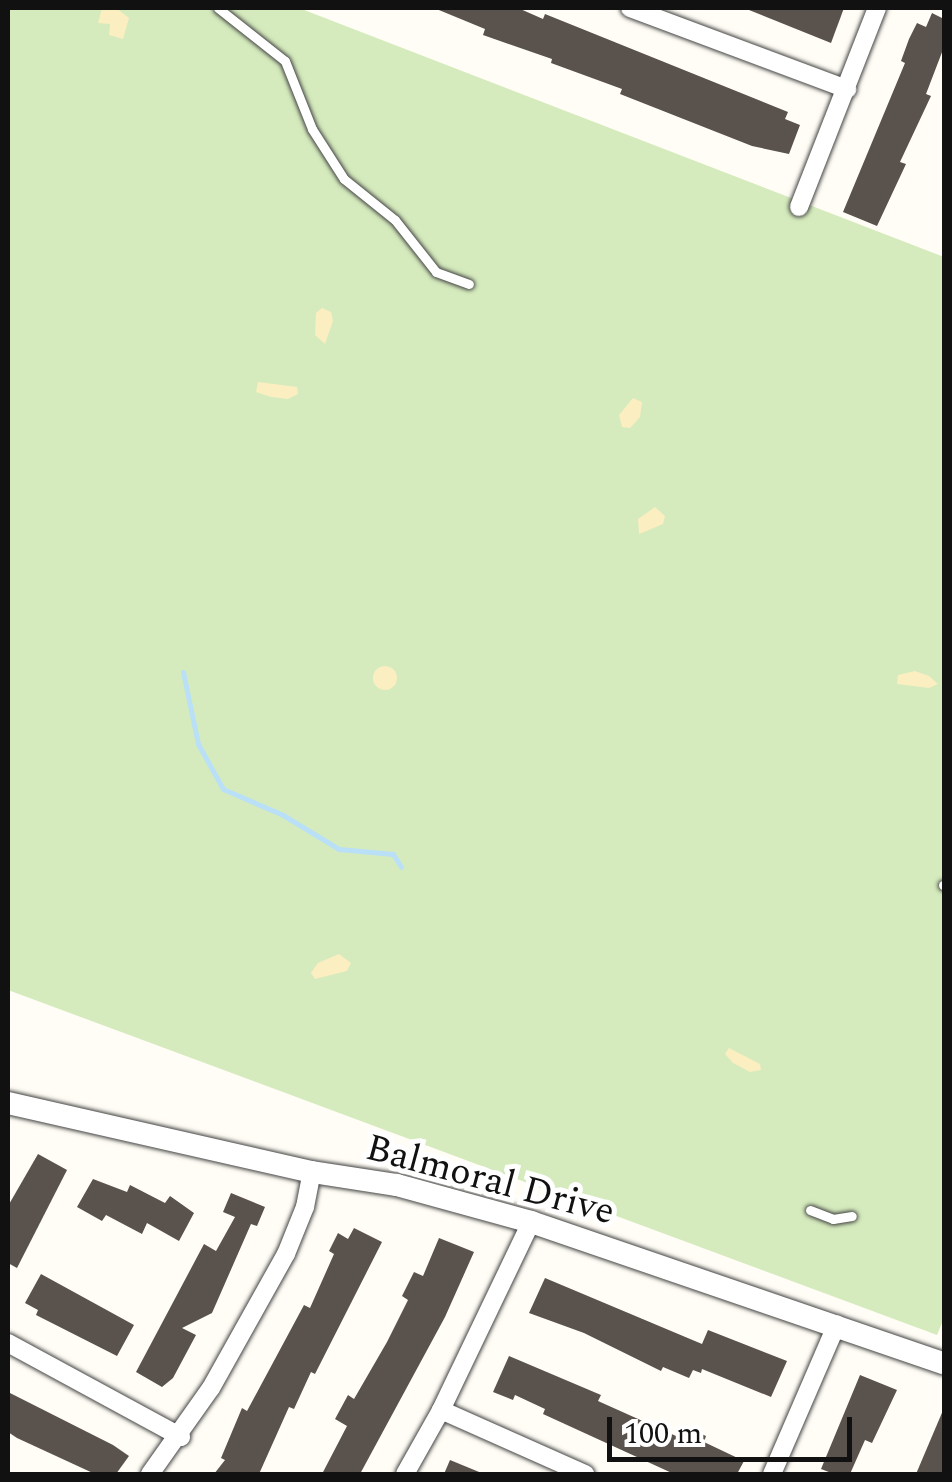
<!DOCTYPE html>
<html>
<head>
<meta charset="utf-8">
<style>
  body { margin:0 }
  #map { position:relative; width:952px; height:1482px; overflow:hidden; background:#fffdf5; font-family:Spectral,serif }
  div>[style] { position:absolute }
  .green>* { inset:0; background:#d5ebbd }
  .sand>* { inset:0; background:#fbeec1 }
  .round { border-radius:50% }
  .stream>* { height:5px; margin:-2.5px; padding:0 2.5px; transform-origin:2.5px; border-radius:2.5px; background:#b9e0f7 }
  .building>* { inset:0; background:#5a524d }
  .roads { filter:drop-shadow(0 0 2px #444) drop-shadow(0 0 2px #444) }
  .service>* { height:9px; margin:-4.5px; padding:0 4.5px; transform-origin:4.5px; border-radius:4.5px; background:#fff }
  .minor>* { height:18px; margin:-9px; padding:0 9px; transform-origin:9px; border-radius:9px; background:#fff }
  .tertiary>* { height:22px; margin:-11px; padding:0 11px; transform-origin:11px; border-radius:11px; background:#fff }
  span { translate:-50% -50%; white-space:nowrap; text-align:center; line-height:1.15; -webkit-text-stroke:10px #fff; paint-order:stroke }
  .street-label { font-size:38px; color:#111 }
  .frame { position:absolute; inset:0; border:10px solid #111; pointer-events:none }
  .scale { position:absolute; left:607px; top:1417px; width:245px; height:45px; box-sizing:border-box; border:5px solid #111; border-top:0; padding-left:12px; font-size:30px; line-height:35px; white-space:nowrap; color:#111; -webkit-text-stroke:8px #fff; paint-order:stroke }
</style>
</head>
<body>
<div id="map">
  <div class="green">
    <i style="clip-path:polygon(8px 8px,299px 8px,944px 257px,944px 1318px,937px 1335px,8px 990px)"></i>
  </div>
  <div class="sand">
    <i style="clip-path:polygon(102px 8px,116px 8px,129px 18px,123px 39px,109px 35px,110px 24px,98px 23px)"></i>
    <i style="clip-path:polygon(322px 308px,331px 312px,333px 321px,325px 344px,315px 335px,316px 313px)"></i>
    <i style="clip-path:polygon(258px 382px,297px 387px,298px 394px,288px 399px,271px 397px,256px 392px)"></i>
    <i style="clip-path:polygon(633px 398px,642px 402px,640px 417px,630px 428px,622px 427px,619px 415px)"></i>
    <i style="clip-path:polygon(655px 507px,665px 516px,663px 524px,639px 534px,638px 519px)"></i>
    <i class="round" style="left:373px;top:666px;width:24px;height:24px"></i>
    <i style="clip-path:polygon(915px 671px,929px 676px,938px 684px,929px 688px,897px 684px,898px 675px)"></i>
    <i style="clip-path:polygon(339px 954px,351px 963px,347px 971px,315px 979px,311px 973px,318px 963px)"></i>
    <i style="clip-path:polygon(729px 1048px,760px 1064px,761px 1070px,750px 1072px,733px 1063px,725px 1054px)"></i>
  </div>
  <div class="stream">
    <i style="left:183px;top:672px;width:74px;rotate:78.2deg"></i>
    <i style="left:198px;top:744px;width:51px;rotate:60.9deg"></i>
    <i style="left:223px;top:789px;width:65px;rotate:23.4deg"></i>
    <i style="left:283px;top:815px;width:66px;rotate:31.3deg"></i>
    <i style="left:339px;top:849px;width:54px;rotate:5.3deg"></i>
    <i style="left:393px;top:854px;width:15px;rotate:58deg"></i>
  </div>
  <div class="building">
    <i style="clip-path:polygon(434px 8px,518px 8px,543px 19px,545px 14px,788px 112px,785px 119px,800px 125px,789px 154px,752px 146px,620px 94px,622px 89px,551px 63px,552px 59px,483px 35px,485px 29px)"></i>
    <i style="clip-path:polygon(744px 8px,844px 8px,831px 43px)"></i>
    <i style="clip-path:polygon(932px 13px,944px 19px,944px 47px,926px 94px,931px 96px,900px 162px,906px 164px,877px 226px,843px 212px,905px 63px,901px 61px,909px 39px,917px 23px,926px 27px)"></i>
    <i style="clip-path:polygon(38px 1154px,67px 1170px,17px 1268px,8px 1263px,8px 1206px)"></i>
    <i style="clip-path:polygon(93px 1179px,127px 1192px,130px 1185px,165px 1203px,170px 1196px,194px 1213px,179px 1241px,147px 1223px,142px 1234px,106px 1215px,102px 1221px,77px 1207px)"></i>
    <i style="clip-path:polygon(231px 1193px,265px 1207px,257px 1226px,251px 1224px,212px 1313px,182px 1328px,196px 1335px,173px 1378px,162px 1387px,136px 1372px,204px 1244px,216px 1251px,235px 1217px,223px 1212px)"></i>
    <i style="clip-path:polygon(354px 1228px,382px 1242px,315px 1374px,311px 1372px,294px 1409px,289px 1407px,259px 1474px,214px 1474px,225px 1460px,221px 1458px,242px 1408px,247px 1411px,304px 1305px,310px 1308px,334px 1254px,329px 1251px,338px 1233px,348px 1239px)"></i>
    <i style="clip-path:polygon(439px 1238px,474px 1252px,445px 1317px,360px 1474px,322px 1474px,347px 1426px,335px 1419px,348px 1395px,354px 1399px,387px 1342px,408px 1300px,402px 1296px,414px 1272px,423px 1276px)"></i>
    <i style="clip-path:polygon(41px 1274px,134px 1325px,117px 1356px,36px 1315px,38px 1310px,25px 1303px)"></i>
    <i style="clip-path:polygon(545px 1278px,702px 1344px,708px 1330px,787px 1361px,771px 1397px,702px 1369px,701px 1373px,693px 1370px,689px 1378px,663px 1367px,661px 1371px,584px 1333px,529px 1313px)"></i>
    <i style="clip-path:polygon(509px 1356px,601px 1395px,598px 1401px,676px 1436px,681px 1425px,706px 1436px,704px 1442px,744px 1461px,737px 1474px,674px 1474px,543px 1414px,545px 1409px,515px 1395px,513px 1400px,493px 1392px)"></i>
    <i style="clip-path:polygon(860px 1375px,897px 1390px,872px 1443px,865px 1440px,850px 1474px,834px 1474px,821px 1469px)"></i>
    <i style="clip-path:polygon(8px 1392px,113px 1445px,129px 1456px,116px 1474px,95px 1474px,17px 1438px,8px 1432px)"></i>
    <i style="clip-path:polygon(944px 1408px,944px 1474px,916px 1474px)"></i>
    <i style="clip-path:polygon(450px 1460px,484px 1474px,444px 1474px)"></i>
  </div>
  <div class="roads">
    <div class="service">
      <i style="left:218px;top:8px;width:85px;rotate:38.3deg"></i>
      <i style="left:285px;top:61px;width:73px;rotate:68.3deg"></i>
      <i style="left:312px;top:129px;width:59px;rotate:57.4deg"></i>
      <i style="left:344px;top:179px;width:65px;rotate:38.8deg"></i>
      <i style="left:395px;top:220px;width:66px;rotate:51.7deg"></i>
      <i style="left:436px;top:272px;width:35px;rotate:20deg"></i>
      <i style="left:943px;top:885px;width:1px"></i>
      <i style="left:810px;top:1210px;width:25px;rotate:21deg"></i>
      <i style="left:833px;top:1219px;width:19px;rotate:-9deg"></i>
    </div>
    <div class="minor">
      <i style="left:630px;top:8px;width:232px;rotate:20.5deg"></i>
      <i style="left:799px;top:207px;width:214px;rotate:-68.6deg"></i>
      <i style="left:8px;top:1343px;width:197px;rotate:28.5deg"></i>
      <i style="left:441px;top:1410px;width:158px;rotate:24deg"></i>
      <i style="left:150px;top:1474px;width:105px;rotate:-54.7deg"></i>
      <i style="left:211px;top:1388px;width:154px;rotate:-60.8deg"></i>
      <i style="left:286px;top:1254px;width:51px;rotate:-68deg"></i>
      <i style="left:305px;top:1207px;width:36px;rotate:-79deg"></i>
      <i style="left:405px;top:1474px;width:73px;rotate:-60.6deg"></i>
      <i style="left:441px;top:1410px;width:208px;rotate:-64.4deg"></i>
      <i style="left:772px;top:1474px;width:163px;rotate:-66.6deg"></i>
    </div>
    <div class="tertiary">
      <i style="left:8px;top:1103px;width:312px;rotate:12.8deg"></i>
      <i style="left:312px;top:1172px;width:86px;rotate:8.7deg"></i>
      <i style="left:397px;top:1185px;width:139px;rotate:15.4deg"></i>
      <i style="left:531px;top:1222px;width:436px;rotate:18.9deg"></i>
    </div>
  </div>
  <div class="street-label">
    <span style="left:490px;top:1181px;rotate:15deg">Balmoral Drive</span>
  </div>
  <div class="frame"></div>
  <div class="scale">100 m</div>
</div>
</body>
</html>
